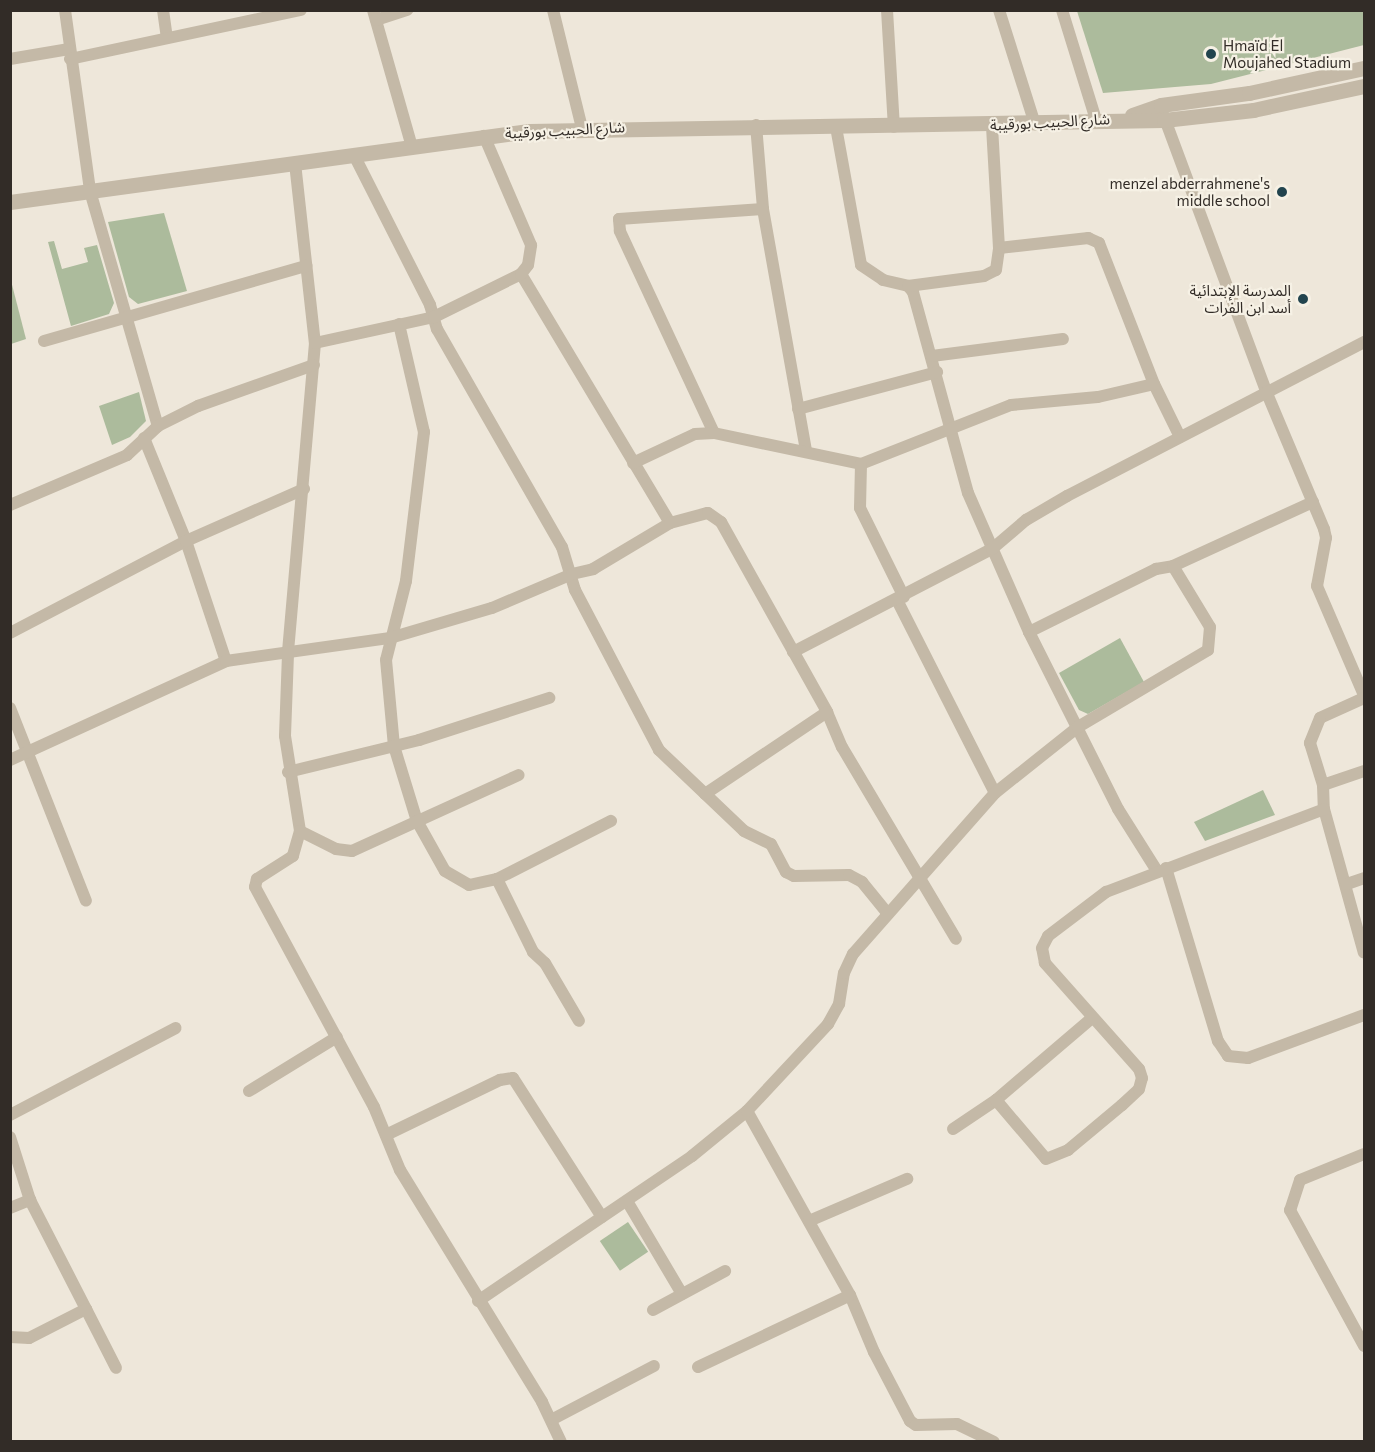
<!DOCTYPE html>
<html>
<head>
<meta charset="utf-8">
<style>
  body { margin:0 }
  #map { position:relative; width:1375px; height:1452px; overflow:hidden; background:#eee7da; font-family:Commissioner,"Noto Sans Arabic",sans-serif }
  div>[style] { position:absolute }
  .green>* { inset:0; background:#acbb9c; transform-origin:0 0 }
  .minor>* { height:12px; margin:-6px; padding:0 6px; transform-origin:6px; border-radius:6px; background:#c4b9a7 }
  .tertiary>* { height:15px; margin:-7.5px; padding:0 7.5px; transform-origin:7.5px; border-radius:7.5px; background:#c4b9a7 }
  .dots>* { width:16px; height:16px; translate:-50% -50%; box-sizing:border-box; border:3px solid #f6f1e5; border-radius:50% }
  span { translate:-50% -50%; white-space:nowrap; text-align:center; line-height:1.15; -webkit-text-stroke:4.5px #f6f1e5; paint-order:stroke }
  .poi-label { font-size:15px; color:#322c27 }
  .left { translate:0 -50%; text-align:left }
  .right { translate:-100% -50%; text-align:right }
  .street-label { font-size:15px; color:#322c27 }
  .frame { position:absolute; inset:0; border:12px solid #322c27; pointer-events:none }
</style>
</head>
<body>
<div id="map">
  <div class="green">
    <i style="clip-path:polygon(1077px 11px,1364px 11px,1364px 45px,1211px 84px,1103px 93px)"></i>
    <i style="clip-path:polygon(164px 213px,187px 291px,138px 304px,129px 297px,108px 222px)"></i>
    <i style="clip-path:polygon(54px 241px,62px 269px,88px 262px,84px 248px,97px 245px,114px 303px,109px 314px,71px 326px,48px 242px)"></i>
    <i style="clip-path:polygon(10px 277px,26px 339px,11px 344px,10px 344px)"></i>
    <i style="clip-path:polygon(139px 392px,146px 421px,130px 437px,112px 445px,99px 406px)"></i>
    <i style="clip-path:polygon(1120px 638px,1144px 682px,1088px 714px,1079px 710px,1059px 673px)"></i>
    <i style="clip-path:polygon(1263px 790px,1275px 815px,1205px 841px,1194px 822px)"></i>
    <i style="left:628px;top:1222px;width:36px;height:34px;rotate:56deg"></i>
  </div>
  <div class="minor">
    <i style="left:65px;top:10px;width:183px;rotate:82.1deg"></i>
    <i style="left:90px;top:191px;width:245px;rotate:73.9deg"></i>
    <i style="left:163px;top:10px;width:27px;rotate:82deg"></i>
    <i style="left:373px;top:10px;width:142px;rotate:74.1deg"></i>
    <i style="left:553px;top:10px;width:122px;rotate:76.2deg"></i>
    <i style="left:887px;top:10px;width:117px;rotate:86.6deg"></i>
    <i style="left:999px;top:10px;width:120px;rotate:72.5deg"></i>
    <i style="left:1062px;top:10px;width:115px;rotate:72.8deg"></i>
    <i style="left:376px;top:20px;width:33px;rotate:-18deg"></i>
    <i style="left:10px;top:59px;width:60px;rotate:-9.6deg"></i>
    <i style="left:70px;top:59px;width:236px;rotate:-12deg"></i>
    <i style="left:1163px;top:114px;width:296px;rotate:69.6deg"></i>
    <i style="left:1266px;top:391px;width:150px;rotate:67.2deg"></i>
    <i style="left:1324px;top:529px;width:9px;rotate:77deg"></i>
    <i style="left:1326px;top:538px;width:49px;rotate:100.6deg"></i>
    <i style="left:1317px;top:586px;width:119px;rotate:66.7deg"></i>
    <i style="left:756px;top:125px;width:84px;rotate:85.2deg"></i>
    <i style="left:763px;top:209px;width:245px;rotate:79.9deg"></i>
    <i style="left:836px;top:127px;width:140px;rotate:79.7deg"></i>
    <i style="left:861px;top:265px;width:27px;rotate:34deg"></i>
    <i style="left:883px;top:280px;width:26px;rotate:13deg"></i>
    <i style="left:908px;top:286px;width:8px;rotate:50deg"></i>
    <i style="left:913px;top:292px;width:208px;rotate:74.7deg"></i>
    <i style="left:968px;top:493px;width:152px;rotate:66.3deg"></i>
    <i style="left:1029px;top:632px;width:198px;rotate:63.3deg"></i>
    <i style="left:1118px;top:809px;width:73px;rotate:57.8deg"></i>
    <i style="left:354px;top:155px;width:168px;rotate:63.1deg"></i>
    <i style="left:430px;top:305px;width:25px;rotate:74deg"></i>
    <i style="left:437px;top:329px;width:251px;rotate:60.2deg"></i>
    <i style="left:562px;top:547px;width:45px;rotate:73.2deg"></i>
    <i style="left:575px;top:590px;width:181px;rotate:62.3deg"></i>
    <i style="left:659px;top:750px;width:117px;rotate:43.6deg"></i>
    <i style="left:744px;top:831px;width:30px;rotate:26deg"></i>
    <i style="left:771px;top:844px;width:32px;rotate:62deg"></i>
    <i style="left:786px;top:872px;width:9px;rotate:27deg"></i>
    <i style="left:794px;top:876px;width:55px;rotate:-1deg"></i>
    <i style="left:849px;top:875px;width:15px;rotate:28deg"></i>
    <i style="left:862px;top:882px;width:41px;rotate:50.9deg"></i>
    <i style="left:295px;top:163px;width:181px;rotate:83.7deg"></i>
    <i style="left:315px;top:343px;width:312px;rotate:95deg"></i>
    <i style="left:288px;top:654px;width:82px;rotate:92.1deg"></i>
    <i style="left:285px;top:736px;width:96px;rotate:81deg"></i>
    <i style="left:300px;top:831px;width:26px;rotate:106deg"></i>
    <i style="left:293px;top:856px;width:43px;rotate:147.4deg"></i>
    <i style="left:257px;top:879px;width:8px;rotate:104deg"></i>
    <i style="left:255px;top:887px;width:250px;rotate:61.6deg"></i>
    <i style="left:374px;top:1107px;width:68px;rotate:67.6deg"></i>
    <i style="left:400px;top:1170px;width:272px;rotate:58.5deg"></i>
    <i style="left:542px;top:1402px;width:44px;rotate:64.6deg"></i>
    <i style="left:999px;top:248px;width:90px;rotate:-6.4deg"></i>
    <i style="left:1088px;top:238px;width:12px;rotate:24deg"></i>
    <i style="left:1099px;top:243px;width:151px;rotate:68.7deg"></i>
    <i style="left:1154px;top:384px;width:59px;rotate:63.9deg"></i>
    <i style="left:521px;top:274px;width:290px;rotate:59.1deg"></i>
    <i style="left:908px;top:286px;width:77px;rotate:-7.5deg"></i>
    <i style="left:984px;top:276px;width:13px;rotate:-27deg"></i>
    <i style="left:996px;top:270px;width:22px;rotate:-82deg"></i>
    <i style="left:999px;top:248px;width:123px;rotate:-93.3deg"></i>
    <i style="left:399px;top:324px;width:111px;rotate:77deg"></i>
    <i style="left:424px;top:432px;width:150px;rotate:96.9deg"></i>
    <i style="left:406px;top:581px;width:81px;rotate:104.2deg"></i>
    <i style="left:386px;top:660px;width:86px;rotate:84.7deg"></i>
    <i style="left:394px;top:746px;width:78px;rotate:73deg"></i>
    <i style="left:417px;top:821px;width:57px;rotate:60.8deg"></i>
    <i style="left:445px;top:871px;width:28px;rotate:30deg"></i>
    <i style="left:469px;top:885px;width:29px;rotate:-12deg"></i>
    <i style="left:497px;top:879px;width:128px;rotate:-27deg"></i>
    <i style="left:44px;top:341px;width:273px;rotate:-16deg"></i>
    <i style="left:315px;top:343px;width:122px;rotate:-12.3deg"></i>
    <i style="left:434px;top:317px;width:97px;rotate:-26.3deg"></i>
    <i style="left:521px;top:274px;width:11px;rotate:-52deg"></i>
    <i style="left:528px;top:265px;width:20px;rotate:-81deg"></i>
    <i style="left:531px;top:245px;width:119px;rotate:-113.3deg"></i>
    <i style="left:932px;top:356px;width:132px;rotate:-7.4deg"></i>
    <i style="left:798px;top:409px;width:144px;rotate:-14.9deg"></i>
    <i style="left:714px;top:433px;width:223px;rotate:-115deg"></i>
    <i style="left:620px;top:231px;width:12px;rotate:-95deg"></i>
    <i style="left:619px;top:219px;width:144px;rotate:-4deg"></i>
    <i style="left:144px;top:438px;width:111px;rotate:67.8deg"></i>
    <i style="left:186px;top:541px;width:126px;rotate:71.6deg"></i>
    <i style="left:633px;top:463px;width:68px;rotate:-25.1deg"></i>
    <i style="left:695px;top:434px;width:19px;rotate:-3deg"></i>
    <i style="left:714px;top:433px;width:150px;rotate:11.9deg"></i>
    <i style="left:861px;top:464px;width:161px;rotate:-21.5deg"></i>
    <i style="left:1011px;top:405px;width:87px;rotate:-5.3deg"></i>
    <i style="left:1098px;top:397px;width:57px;rotate:-13.1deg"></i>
    <i style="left:861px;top:464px;width:44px;rotate:91.3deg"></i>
    <i style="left:860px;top:508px;width:99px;rotate:63.7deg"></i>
    <i style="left:10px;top:505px;width:127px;rotate:-23.1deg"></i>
    <i style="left:127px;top:455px;width:42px;rotate:-43.1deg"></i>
    <i style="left:158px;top:426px;width:45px;rotate:-26.6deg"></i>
    <i style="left:198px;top:406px;width:123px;rotate:-19.5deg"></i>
    <i style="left:897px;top:600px;width:216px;rotate:63.1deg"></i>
    <i style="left:1029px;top:632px;width:142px;rotate:-26.4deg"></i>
    <i style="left:1156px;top:569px;width:17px;rotate:-10deg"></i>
    <i style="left:1173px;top:566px;width:154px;rotate:-24.6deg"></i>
    <i style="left:10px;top:633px;width:199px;rotate:-27.6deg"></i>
    <i style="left:186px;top:541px;width:129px;rotate:-23.8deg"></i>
    <i style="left:793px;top:652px;width:224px;rotate:-27.4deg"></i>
    <i style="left:992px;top:549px;width:45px;rotate:-40.5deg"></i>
    <i style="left:1026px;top:520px;width:48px;rotate:-30.3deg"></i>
    <i style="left:1067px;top:496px;width:335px;rotate:-27.4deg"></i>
    <i style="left:1364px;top:698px;width:48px;rotate:155.6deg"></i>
    <i style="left:1320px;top:718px;width:27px;rotate:112deg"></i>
    <i style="left:1310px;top:743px;width:44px;rotate:72.8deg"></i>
    <i style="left:1323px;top:785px;width:24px;rotate:88deg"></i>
    <i style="left:1324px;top:809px;width:149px;rotate:74.5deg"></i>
    <i style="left:10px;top:708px;width:207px;rotate:68.5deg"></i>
    <i style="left:10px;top:760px;width:238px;rotate:-24.6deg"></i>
    <i style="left:226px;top:661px;width:166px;rotate:-8deg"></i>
    <i style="left:390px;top:638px;width:106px;rotate:-16.4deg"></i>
    <i style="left:492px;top:608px;width:87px;rotate:-23deg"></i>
    <i style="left:572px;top:574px;width:22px;rotate:-13deg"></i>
    <i style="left:593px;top:569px;width:90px;rotate:-30.9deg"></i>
    <i style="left:670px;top:523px;width:39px;rotate:-15deg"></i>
    <i style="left:708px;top:513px;width:16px;rotate:35deg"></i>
    <i style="left:721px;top:522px;width:218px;rotate:60.8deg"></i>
    <i style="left:827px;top:712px;width:38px;rotate:67deg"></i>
    <i style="left:842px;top:747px;width:223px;rotate:59.3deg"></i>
    <i style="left:288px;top:772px;width:135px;rotate:-13.7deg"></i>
    <i style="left:419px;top:740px;width:137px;rotate:-17.9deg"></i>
    <i style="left:1323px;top:785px;width:43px;rotate:-18.9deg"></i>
    <i style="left:705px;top:794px;width:147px;rotate:-33.9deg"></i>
    <i style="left:300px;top:831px;width:40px;rotate:26.6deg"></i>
    <i style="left:336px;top:849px;width:16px;rotate:7deg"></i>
    <i style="left:352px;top:851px;width:183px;rotate:-24.5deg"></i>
    <i style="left:1166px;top:868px;width:181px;rotate:73.3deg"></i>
    <i style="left:1218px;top:1041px;width:18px;rotate:56deg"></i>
    <i style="left:1228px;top:1056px;width:20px;rotate:6deg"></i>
    <i style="left:1248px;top:1058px;width:124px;rotate:-20.3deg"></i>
    <i style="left:497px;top:879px;width:81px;rotate:63.7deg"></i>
    <i style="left:533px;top:952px;width:16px;rotate:43deg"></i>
    <i style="left:545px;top:963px;width:67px;rotate:59.6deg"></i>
    <i style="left:1347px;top:884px;width:18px;rotate:-19deg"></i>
    <i style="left:249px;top:1091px;width:103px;rotate:-31.5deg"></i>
    <i style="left:996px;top:1100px;width:126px;rotate:-40.5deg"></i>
    <i style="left:747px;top:1111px;width:211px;rotate:60.8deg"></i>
    <i style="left:850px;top:1295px;width:62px;rotate:67.2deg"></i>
    <i style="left:874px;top:1352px;width:78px;rotate:62.4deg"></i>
    <i style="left:910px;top:1421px;width:7px;rotate:34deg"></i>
    <i style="left:916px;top:1425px;width:41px;rotate:-1.4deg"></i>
    <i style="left:957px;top:1424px;width:41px;rotate:25.9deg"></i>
    <i style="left:10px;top:1115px;width:187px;rotate:-27.7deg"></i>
    <i style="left:953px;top:1129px;width:52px;rotate:-34deg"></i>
    <i style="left:996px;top:1100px;width:77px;rotate:49.7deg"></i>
    <i style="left:1046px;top:1159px;width:24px;rotate:-22deg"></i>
    <i style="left:1068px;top:1150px;width:70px;rotate:-39.8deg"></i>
    <i style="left:1122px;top:1105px;width:23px;rotate:-43deg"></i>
    <i style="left:1139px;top:1089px;width:11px;rotate:-75deg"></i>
    <i style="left:1142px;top:1078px;width:9px;rotate:-108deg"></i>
    <i style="left:1139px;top:1069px;width:142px;rotate:-131.6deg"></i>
    <i style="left:1045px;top:963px;width:15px;rotate:-101deg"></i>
    <i style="left:1042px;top:948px;width:13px;rotate:-63deg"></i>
    <i style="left:1048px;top:936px;width:73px;rotate:-37.2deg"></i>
    <i style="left:1106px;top:892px;width:233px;rotate:-20.8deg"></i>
    <i style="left:386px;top:1135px;width:127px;rotate:-25.8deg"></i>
    <i style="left:500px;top:1080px;width:13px;rotate:-9deg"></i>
    <i style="left:513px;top:1078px;width:165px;rotate:57.4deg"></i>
    <i style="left:10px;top:1137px;width:66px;rotate:72.4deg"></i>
    <i style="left:30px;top:1200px;width:123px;rotate:62.8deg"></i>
    <i style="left:86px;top:1309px;width:64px;rotate:153deg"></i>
    <i style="left:29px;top:1338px;width:19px;rotate:-177deg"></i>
    <i style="left:1364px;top:1154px;width:69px;rotate:157.9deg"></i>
    <i style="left:1300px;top:1180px;width:32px;rotate:108deg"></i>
    <i style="left:1290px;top:1210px;width:155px;rotate:61.4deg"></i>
    <i style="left:627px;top:1201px;width:108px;rotate:59.4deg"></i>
    <i style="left:10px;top:1208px;width:22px;rotate:-22deg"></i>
    <i style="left:809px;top:1221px;width:107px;rotate:-23.2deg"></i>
    <i style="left:478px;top:1301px;width:258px;rotate:-34.1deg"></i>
    <i style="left:692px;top:1156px;width:71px;rotate:-39.3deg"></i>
    <i style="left:747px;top:1111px;width:119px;rotate:-47deg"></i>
    <i style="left:828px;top:1024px;width:23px;rotate:-61deg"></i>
    <i style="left:839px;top:1004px;width:31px;rotate:-81deg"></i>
    <i style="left:844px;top:973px;width:21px;rotate:-65deg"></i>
    <i style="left:853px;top:954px;width:215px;rotate:-48.6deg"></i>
    <i style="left:995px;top:793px;width:106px;rotate:-38.5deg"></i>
    <i style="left:1078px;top:727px;width:151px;rotate:-30.6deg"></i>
    <i style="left:1208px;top:650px;width:23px;rotate:-85deg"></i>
    <i style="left:1210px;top:627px;width:71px;rotate:-121.2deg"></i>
    <i style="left:86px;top:1309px;width:66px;rotate:63deg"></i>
    <i style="left:653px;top:1310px;width:82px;rotate:-28.4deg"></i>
    <i style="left:698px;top:1367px;width:168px;rotate:-25.3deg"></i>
    <i style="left:553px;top:1419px;width:114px;rotate:-27.7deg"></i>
  </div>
  <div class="tertiary">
    <i style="left:1132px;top:115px;width:31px;rotate:-19deg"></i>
    <i style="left:1161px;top:105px;width:89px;rotate:-7.8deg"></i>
    <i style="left:1249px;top:93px;width:118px;rotate:-12.3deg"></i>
    <i style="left:10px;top:202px;width:524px;rotate:-7.79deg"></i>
    <i style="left:529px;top:131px;width:635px;rotate:-0.99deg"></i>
    <i style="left:1164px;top:120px;width:90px;rotate:-6.4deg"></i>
    <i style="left:1253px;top:110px;width:114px;rotate:-12.2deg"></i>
  </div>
  <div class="dots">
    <i style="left:1211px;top:54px;background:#22444e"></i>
    <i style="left:1282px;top:192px;background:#22444e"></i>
    <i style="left:1303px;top:299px;background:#22444e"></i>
  </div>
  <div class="poi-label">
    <span class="left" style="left:1223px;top:54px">Hmaïd El<br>Moujahed Stadium</span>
    <span class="right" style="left:1270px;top:192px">menzel abderrahmene's<br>middle school</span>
    <span class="right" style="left:1291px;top:299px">المدرسة الإبتدائية<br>أسد ابن الفرات</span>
  </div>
  <div class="street-label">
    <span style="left:1050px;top:122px;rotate:-3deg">شارع الحبيب بورقيبة</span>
    <span style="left:565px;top:130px;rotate:-3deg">شارع الحبيب بورقيبة</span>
  </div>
  <div class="frame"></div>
</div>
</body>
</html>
